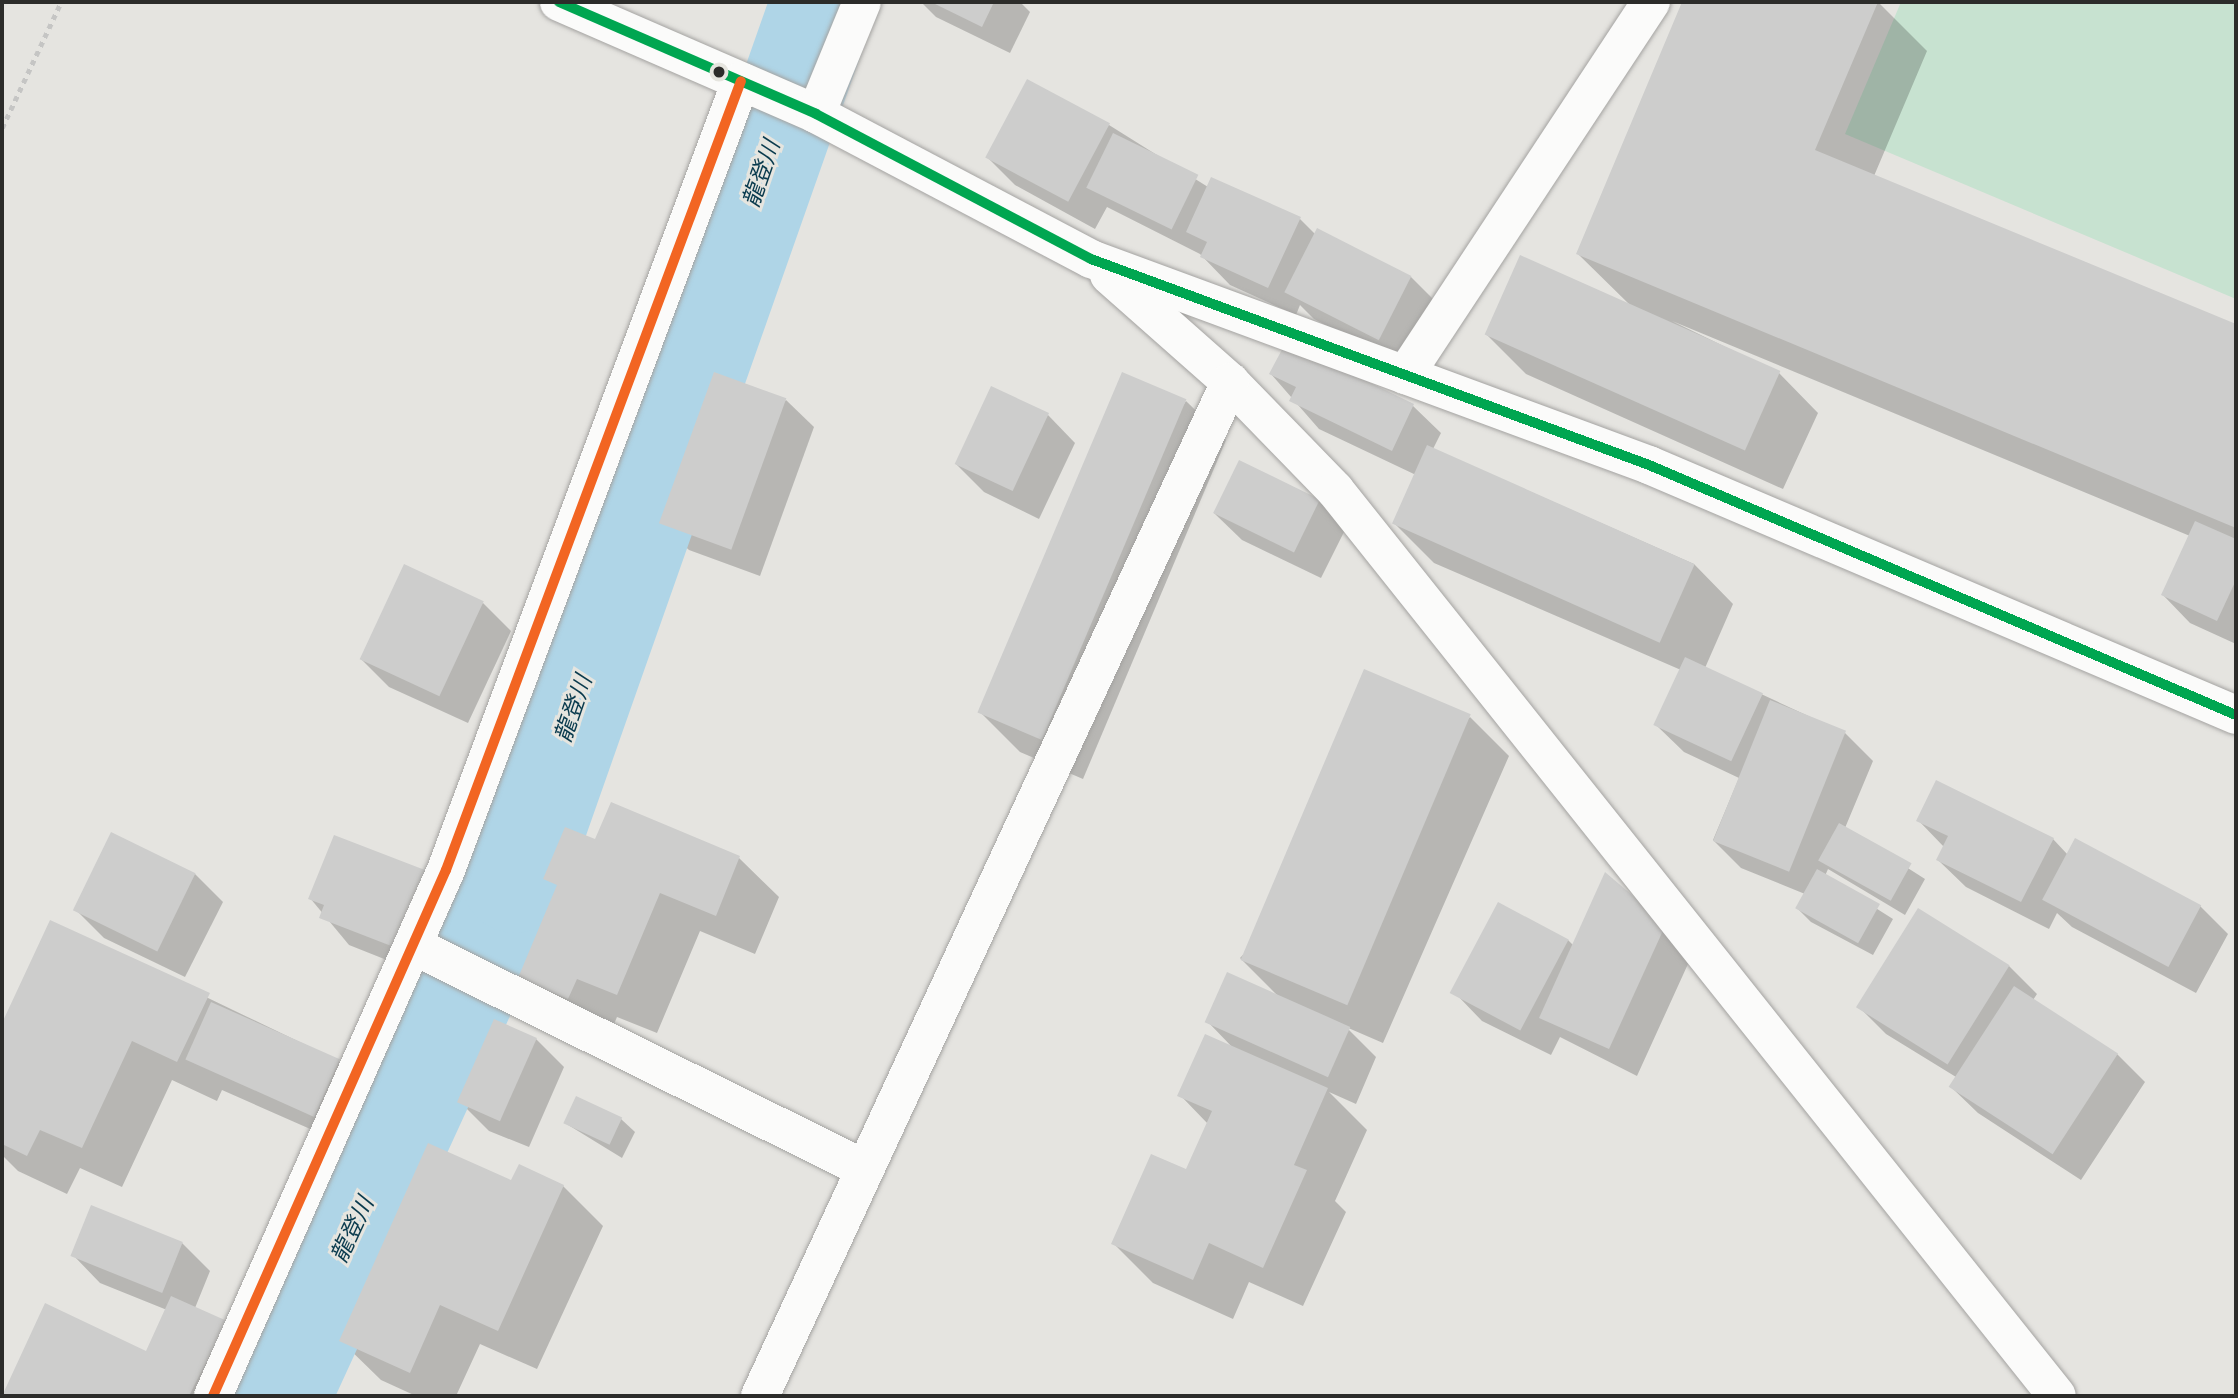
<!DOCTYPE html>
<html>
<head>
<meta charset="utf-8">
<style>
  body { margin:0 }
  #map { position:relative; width:2238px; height:1398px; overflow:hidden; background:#e5e4e0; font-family:"Roboto Serif","Noto Sans JP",serif }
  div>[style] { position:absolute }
  .green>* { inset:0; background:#c7e2d0 }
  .shadow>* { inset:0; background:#0003 }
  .river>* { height:105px; margin:-52.5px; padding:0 52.5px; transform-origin:52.5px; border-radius:52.5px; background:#afd5e7 }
  .building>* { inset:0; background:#cdcdcc; transform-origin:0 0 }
  .path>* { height:4.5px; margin-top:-2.25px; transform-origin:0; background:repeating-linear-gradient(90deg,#c5c5c4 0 5px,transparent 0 10px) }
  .roads { filter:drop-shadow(0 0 2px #a4a3a1) drop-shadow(0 0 2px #a4a3a1) }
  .minor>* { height:38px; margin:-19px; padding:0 19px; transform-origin:19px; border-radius:19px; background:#fbfbfa }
  .bus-1>* { height:10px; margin:-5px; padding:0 5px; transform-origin:5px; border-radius:5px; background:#00a651 }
  .bus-2>* { height:10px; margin:-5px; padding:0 5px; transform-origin:5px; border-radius:5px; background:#f26522 }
  .dots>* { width:19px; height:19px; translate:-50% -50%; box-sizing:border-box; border:4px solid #e6e5df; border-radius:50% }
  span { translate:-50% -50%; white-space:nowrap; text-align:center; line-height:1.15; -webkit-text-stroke:6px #e6e5df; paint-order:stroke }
  .water-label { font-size:23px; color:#093a4d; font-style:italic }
  .frame { position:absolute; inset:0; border:4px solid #2c2c2a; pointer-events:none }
</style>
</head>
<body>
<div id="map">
  <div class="green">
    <i style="clip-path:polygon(1901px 2px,2236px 2px,2236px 299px,1845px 134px)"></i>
  </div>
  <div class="shadow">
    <i style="clip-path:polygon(921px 2px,1020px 2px,1030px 12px,1010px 53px,936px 17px)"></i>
    <i style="clip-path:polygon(1684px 2px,1878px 2px,1927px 51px,1874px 176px,2236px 326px,2236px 644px,2190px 623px,2163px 595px,2190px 536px,1672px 321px,1779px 373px,1818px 413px,1783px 489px,1526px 374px,1486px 334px,1631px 306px,1578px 254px)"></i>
    <i style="clip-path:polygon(1109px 125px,1208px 187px,1300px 219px,1316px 235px,1411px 277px,1439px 305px,1407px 367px,1314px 319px,1300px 305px,1296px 315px,1230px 285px,1200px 254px,1107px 207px,1095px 229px,1015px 185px,987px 157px)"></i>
    <i style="clip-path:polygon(1271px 374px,1413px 406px,1441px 433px,1433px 449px,1694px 564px,1733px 604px,1705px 668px,1845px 733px,1873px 761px,1845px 828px,1925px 879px,1905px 915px,1828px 869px,1825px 876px,1893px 919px,1873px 955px,1811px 922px,1797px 908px,1805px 894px,1741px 868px,1713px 840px,1739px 778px,1684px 752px,1656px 725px,1681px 670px,1434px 563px,1394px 523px,1416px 475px,1319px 429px)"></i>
    <i style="clip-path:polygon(786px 400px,814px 427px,760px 576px,689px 550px,661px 523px)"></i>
    <i style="clip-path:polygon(1186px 401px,1226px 440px,1083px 779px,1020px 752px,980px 712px)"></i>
    <i style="clip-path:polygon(1048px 415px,1075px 443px,1039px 519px,984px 492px,956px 464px)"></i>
    <i style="clip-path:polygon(1319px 500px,1346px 528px,1321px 578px,1242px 540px,1214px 513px)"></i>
    <i style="clip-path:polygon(483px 603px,511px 631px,468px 723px,389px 687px,361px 659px)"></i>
    <i style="clip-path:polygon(1470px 717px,1509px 756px,1383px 1043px,1346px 1027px,1376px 1057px,1356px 1104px,1329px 1092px,1367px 1130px,1335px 1201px,1346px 1212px,1303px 1306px,1249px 1282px,1233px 1319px,1153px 1283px,1113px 1243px,1187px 1171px,1208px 1124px,1180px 1095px,1234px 1049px,1207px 1021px,1279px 997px,1240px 958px)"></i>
    <i style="clip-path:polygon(1918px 820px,2053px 839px,2068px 855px,2200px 906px,2228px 934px,2196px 993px,2072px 927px,2057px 913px,2049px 929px,1966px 887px,1938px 860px,1944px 847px)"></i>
    <i style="clip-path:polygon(596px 841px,739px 858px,779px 897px,755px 954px,700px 931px,657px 1033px,617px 1017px,608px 1038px,520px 978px,557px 891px,545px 879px)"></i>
    <i style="clip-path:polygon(195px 874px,223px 902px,185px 977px,104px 938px,76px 910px)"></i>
    <i style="clip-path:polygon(429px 874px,456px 901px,427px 976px,349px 945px,310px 898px)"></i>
    <i style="clip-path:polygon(1606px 875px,1693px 953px,1637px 1076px,1560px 1037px,1551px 1055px,1482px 1021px,1455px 993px,1568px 940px,1574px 946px)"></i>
    <i style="clip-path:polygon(1919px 910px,2009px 966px,2037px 994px,2033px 1000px,2117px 1054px,2145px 1082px,2081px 1180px,1978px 1113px,1950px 1086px,1956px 1077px,1886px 1034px,1858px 1006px)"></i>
    <i style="clip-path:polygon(50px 922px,339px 1061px,367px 1089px,342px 1143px,222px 1090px,217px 1101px,172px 1080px,122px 1187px,80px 1168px,67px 1194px,18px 1171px,2px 1155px,2px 1027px)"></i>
    <i style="clip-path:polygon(536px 1039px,564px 1067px,529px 1147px,489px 1131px,461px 1103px)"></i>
    <i style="clip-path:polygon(621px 1119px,635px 1132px,622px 1158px,565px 1123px)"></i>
    <i style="clip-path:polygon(512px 1183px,563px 1186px,603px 1226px,537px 1369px,480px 1344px,456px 1396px,416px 1396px,381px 1380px,341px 1341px)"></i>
    <i style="clip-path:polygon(182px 1243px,210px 1271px,195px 1308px,226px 1322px,218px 1396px,3px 1396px,46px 1306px,147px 1353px,167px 1310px,100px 1283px,73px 1255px)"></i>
  </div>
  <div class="river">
    <i style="left:277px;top:1396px;width:568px;rotate:-65.33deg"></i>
    <i style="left:514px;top:880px;width:931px;rotate:-70.61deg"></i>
  </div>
  <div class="building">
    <i style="clip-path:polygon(931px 2px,994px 2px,982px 27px)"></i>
    <i style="clip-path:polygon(1682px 2px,1878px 2px,1815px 150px,2236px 324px,2236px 528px,1576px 254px)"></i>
    <i style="left:1027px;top:79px;width:94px;height:89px;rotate:28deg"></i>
    <i style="left:1113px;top:133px;width:95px;height:61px;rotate:26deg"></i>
    <i style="clip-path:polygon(1211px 177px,1301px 217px,1268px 288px,1200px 257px,1207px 242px,1186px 232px)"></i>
    <i style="left:1317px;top:228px;width:106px;height:72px;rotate:27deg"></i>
    <i style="left:1520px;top:255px;width:285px;height:87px;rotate:24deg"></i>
    <i style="clip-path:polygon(1286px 342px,1414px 404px,1392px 451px,1289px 401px,1296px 387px,1269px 374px)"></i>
    <i style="left:714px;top:372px;width:77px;height:161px;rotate:20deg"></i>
    <i style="left:1122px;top:372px;width:70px;height:370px;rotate:23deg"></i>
    <i style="left:991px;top:386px;width:64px;height:86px;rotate:25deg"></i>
    <i style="left:1427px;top:445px;width:293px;height:86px;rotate:24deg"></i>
    <i style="left:1239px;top:460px;width:90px;height:59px;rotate:26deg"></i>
    <i style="clip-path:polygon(2195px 521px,2236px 539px,2236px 580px,2217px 621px,2161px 595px)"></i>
    <i style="left:404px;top:564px;width:88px;height:105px;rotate:25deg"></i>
    <i style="left:1685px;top:657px;width:86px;height:75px;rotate:25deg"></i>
    <i style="left:1364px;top:669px;width:116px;height:316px;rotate:23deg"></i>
    <i style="left:1770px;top:700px;width:82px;height:152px;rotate:22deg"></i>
    <i style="clip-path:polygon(1936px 780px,2054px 838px,2021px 902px,1936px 860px,1948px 836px,1916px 821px)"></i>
    <i style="clip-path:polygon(611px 802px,740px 856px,716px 916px,660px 893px,617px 995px,577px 979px,568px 999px,518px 978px,557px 885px,543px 879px,565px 827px,595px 839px)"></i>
    <i style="left:1839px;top:823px;width:83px;height:43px;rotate:29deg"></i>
    <i style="left:111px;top:832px;width:94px;height:87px;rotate:26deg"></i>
    <i style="clip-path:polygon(334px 835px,430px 872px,399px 949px,319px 918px,324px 905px,308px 899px)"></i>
    <i style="left:2075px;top:838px;width:143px;height:70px;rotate:28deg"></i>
    <i style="left:1817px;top:869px;width:72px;height:45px;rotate:29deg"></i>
    <i style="clip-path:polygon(1605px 872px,1666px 924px,1609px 1049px,1539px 1018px)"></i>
    <i style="left:1498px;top:902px;width:80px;height:103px;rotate:28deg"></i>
    <i style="left:1918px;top:908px;width:108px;height:117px;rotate:32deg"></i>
    <i style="clip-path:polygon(50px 920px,210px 993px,177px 1062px,132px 1041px,82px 1148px,40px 1130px,27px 1156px,2px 1144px,2px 1023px)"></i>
    <i style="left:1227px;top:972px;width:135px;height:55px;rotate:24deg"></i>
    <i style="left:2014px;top:986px;width:124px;height:120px;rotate:33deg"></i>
    <i style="left:211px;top:1002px;width:141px;height:63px;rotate:24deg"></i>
    <i style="left:494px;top:1019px;width:47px;height:91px;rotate:24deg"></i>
    <i style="clip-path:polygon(1205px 1034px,1328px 1088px,1294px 1165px,1307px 1170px,1263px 1268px,1209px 1243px,1193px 1280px,1111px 1244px,1151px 1154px,1186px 1169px,1212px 1111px,1177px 1096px)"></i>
    <i style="left:576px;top:1096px;width:51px;height:30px;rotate:25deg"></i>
    <i style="clip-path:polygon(428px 1143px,511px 1180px,519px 1164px,564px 1185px,498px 1331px,440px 1305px,410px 1373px,339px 1341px)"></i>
    <i style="left:91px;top:1205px;width:99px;height:55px;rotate:22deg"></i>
    <i style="clip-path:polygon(171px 1296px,227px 1321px,189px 1396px,2px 1396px,45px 1303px,146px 1351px)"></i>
  </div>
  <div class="path">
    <i style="left:2px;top:128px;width:139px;rotate:-64.9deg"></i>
  </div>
  <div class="roads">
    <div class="minor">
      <i style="left:559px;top:2px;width:280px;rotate:23.5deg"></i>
      <i style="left:816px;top:114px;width:311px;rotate:27.8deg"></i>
      <i style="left:1091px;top:259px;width:595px;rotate:20.26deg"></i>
      <i style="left:1649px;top:465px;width:638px;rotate:23.07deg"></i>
      <i style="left:816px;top:114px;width:121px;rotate:-67.7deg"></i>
      <i style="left:1109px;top:275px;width:162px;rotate:41.5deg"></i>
      <i style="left:1230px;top:382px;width:151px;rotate:45.8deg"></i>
      <i style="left:1335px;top:490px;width:1158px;rotate:51.45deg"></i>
      <i style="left:1405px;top:375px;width:447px;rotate:-56.6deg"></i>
      <i style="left:414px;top:946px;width:503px;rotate:26.31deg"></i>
      <i style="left:213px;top:1396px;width:575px;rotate:-66.11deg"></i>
      <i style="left:446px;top:870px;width:842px;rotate:-69.5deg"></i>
      <i style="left:760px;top:1396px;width:1118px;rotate:-65.13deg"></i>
    </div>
  </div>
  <div class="bus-1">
    <i style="left:559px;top:2px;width:280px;rotate:23.5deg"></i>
    <i style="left:816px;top:114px;width:311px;rotate:27.8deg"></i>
    <i style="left:1091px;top:259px;width:595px;rotate:20.26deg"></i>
    <i style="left:1649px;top:465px;width:638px;rotate:23.07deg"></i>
  </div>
  <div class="bus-2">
    <i style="left:213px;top:1396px;width:575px;rotate:-66.11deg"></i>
    <i style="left:446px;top:870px;width:842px;rotate:-69.5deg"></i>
  </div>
  <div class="dots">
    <i style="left:719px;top:72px;background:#2c2c2a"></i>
  </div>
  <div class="water-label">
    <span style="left:762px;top:174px;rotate:-71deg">龍登川</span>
    <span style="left:574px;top:709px;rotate:-71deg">龍登川</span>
    <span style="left:353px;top:1230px;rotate:-65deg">龍登川</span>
  </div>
  <div class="frame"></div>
</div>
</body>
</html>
